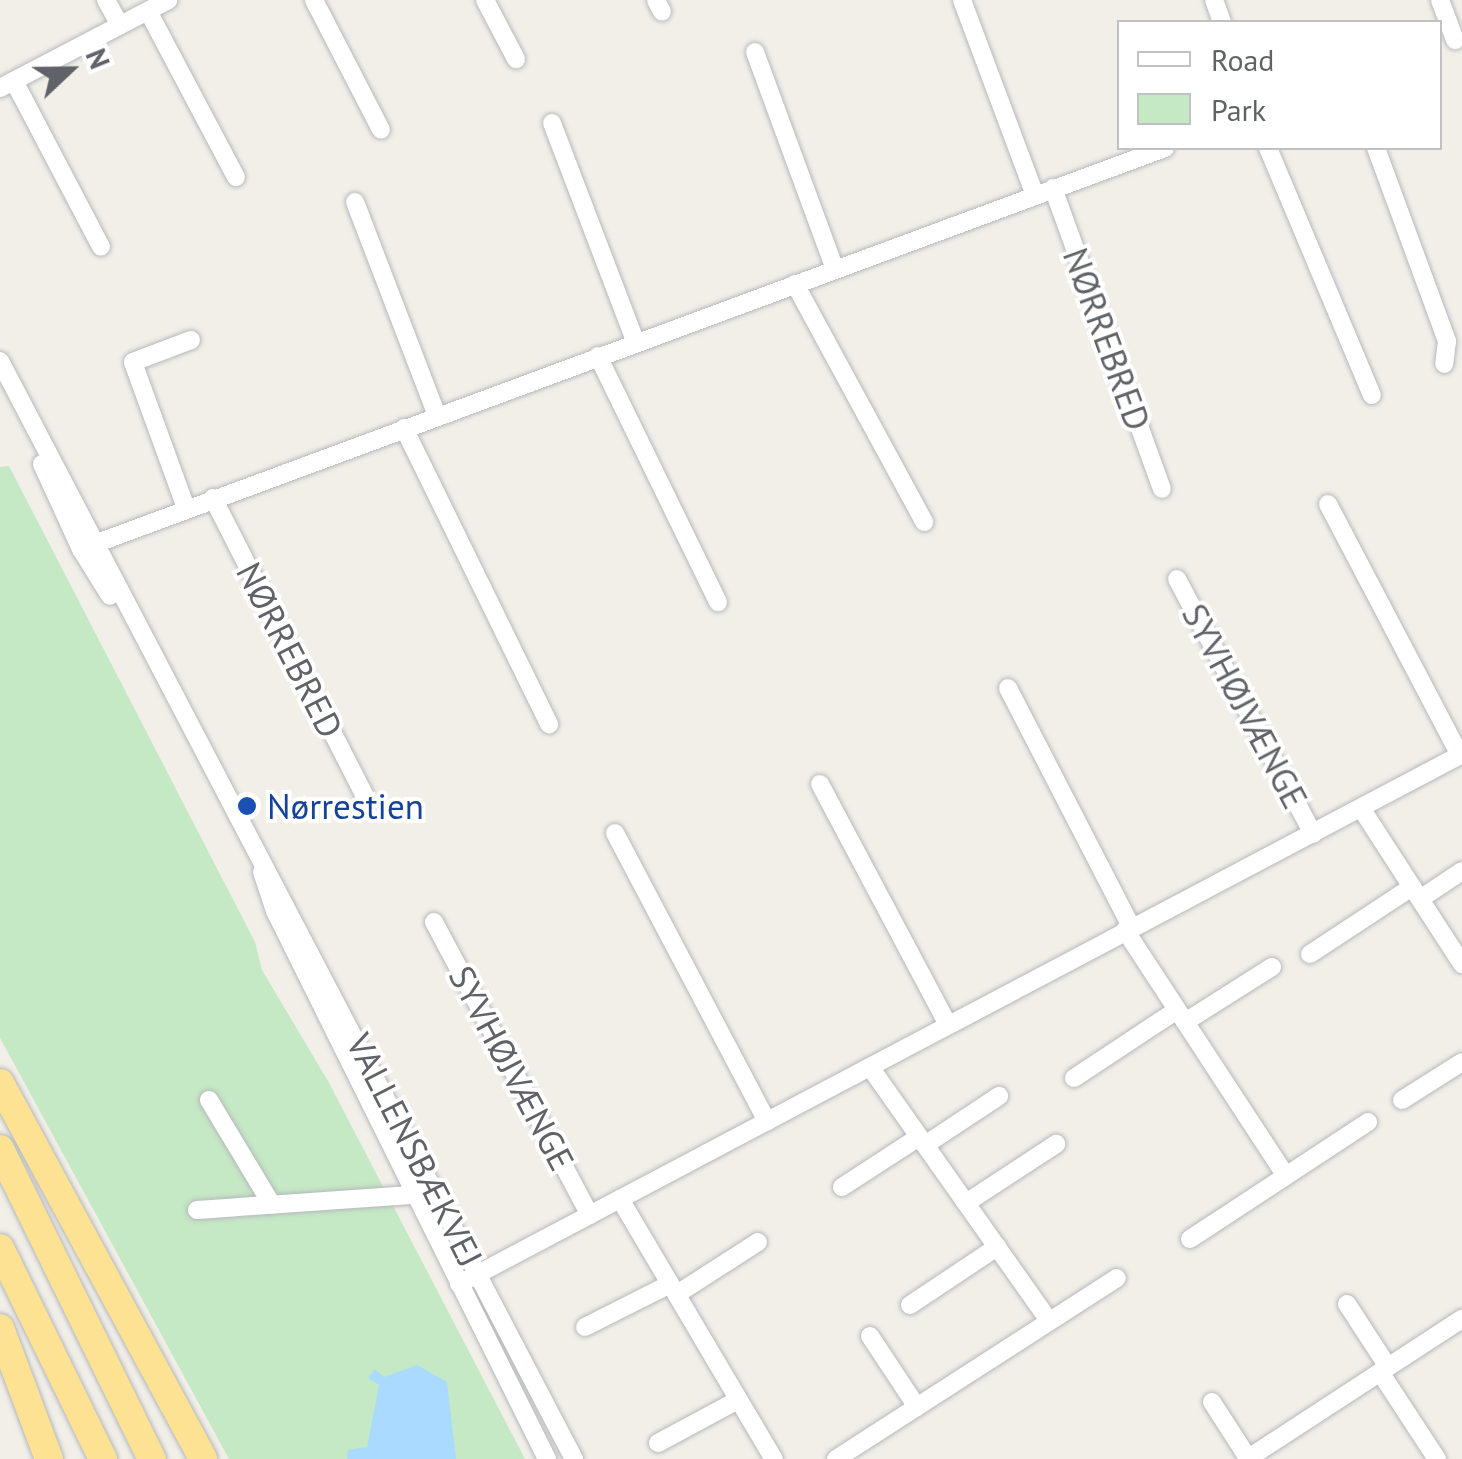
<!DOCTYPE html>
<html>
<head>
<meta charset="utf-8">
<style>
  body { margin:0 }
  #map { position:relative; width:1462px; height:1459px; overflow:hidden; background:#f1efe8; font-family:"PT Sans",sans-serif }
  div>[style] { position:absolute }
  .green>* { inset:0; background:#c5e8c5 }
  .water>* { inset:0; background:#aadaff }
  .roads { filter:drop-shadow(0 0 2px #b5b8bc) drop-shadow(0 0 2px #b5b8bc) }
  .minor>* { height:18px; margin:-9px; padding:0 9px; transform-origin:9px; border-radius:9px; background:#fff }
  .highway>* { height:28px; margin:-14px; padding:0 14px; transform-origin:14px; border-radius:14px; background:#fde293 }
  .dots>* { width:28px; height:28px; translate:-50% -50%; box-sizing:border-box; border:5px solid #fff; border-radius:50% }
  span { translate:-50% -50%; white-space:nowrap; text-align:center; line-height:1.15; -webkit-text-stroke:8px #fff; paint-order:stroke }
  .street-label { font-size:35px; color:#5f6368 }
  .transit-label { font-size:35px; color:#164399 }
  .left { translate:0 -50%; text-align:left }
  .legend { position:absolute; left:1117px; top:20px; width:325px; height:130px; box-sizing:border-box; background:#fff; border:2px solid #bfc1c3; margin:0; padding:12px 18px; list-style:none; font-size:30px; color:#5f6368 }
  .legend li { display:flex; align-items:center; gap:20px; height:50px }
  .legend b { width:50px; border:2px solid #bfc1c3 }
  .north { position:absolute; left:20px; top:20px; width:100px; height:100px; -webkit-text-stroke:8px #fff; paint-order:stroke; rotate:68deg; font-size:28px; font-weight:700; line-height:40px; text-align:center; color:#5f6368 }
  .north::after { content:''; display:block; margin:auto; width:35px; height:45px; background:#5f6368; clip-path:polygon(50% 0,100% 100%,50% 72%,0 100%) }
</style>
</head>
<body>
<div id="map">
  <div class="green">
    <i style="clip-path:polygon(9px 466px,255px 942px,262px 970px,328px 1081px,525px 1459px,229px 1459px,0 1038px,0 467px)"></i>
  </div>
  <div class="water">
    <i style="clip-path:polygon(417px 1365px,447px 1382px,456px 1459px,347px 1459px,348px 1450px,367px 1447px,379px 1385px,368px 1378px,375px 1369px,384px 1377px)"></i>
  </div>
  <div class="roads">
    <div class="minor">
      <i style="left:106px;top:0;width:29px;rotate:61deg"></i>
      <i style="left:314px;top:0;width:146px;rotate:62.7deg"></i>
      <i style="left:485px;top:0;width:67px;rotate:62.3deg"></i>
      <i style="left:656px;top:0;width:13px;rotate:63deg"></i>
      <i style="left:962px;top:0;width:208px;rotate:69.5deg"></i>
      <i style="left:1214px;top:0;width:23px;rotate:70deg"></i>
      <i style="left:1440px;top:0;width:43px;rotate:69.4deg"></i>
      <i style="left:148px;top:11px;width:188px;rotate:62.1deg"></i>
      <i style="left:755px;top:52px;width:231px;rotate:69.8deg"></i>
      <i style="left:14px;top:81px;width:187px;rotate:62.3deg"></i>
      <i style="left:0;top:88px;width:190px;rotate:-27.6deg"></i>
      <i style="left:552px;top:123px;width:235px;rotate:69.1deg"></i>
      <i style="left:1268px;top:148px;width:268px;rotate:67.2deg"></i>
      <i style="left:1376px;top:148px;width:206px;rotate:69.8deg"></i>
      <i style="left:1447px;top:341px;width:23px;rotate:97deg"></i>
      <i style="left:1053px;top:188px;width:320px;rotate:70.1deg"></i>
      <i style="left:355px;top:202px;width:229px;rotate:69deg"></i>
      <i style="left:795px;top:284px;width:271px;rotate:61.5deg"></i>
      <i style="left:598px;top:356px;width:274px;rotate:64deg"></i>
      <i style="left:0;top:361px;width:1239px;rotate:62.4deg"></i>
      <i style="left:404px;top:428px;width:330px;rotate:63.9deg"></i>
      <i style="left:42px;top:464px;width:94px;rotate:65.4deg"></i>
      <i style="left:81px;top:549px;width:55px;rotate:58.3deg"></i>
      <i style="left:213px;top:498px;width:341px;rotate:63deg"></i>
      <i style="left:1328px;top:504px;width:284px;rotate:62.3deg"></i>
      <i style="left:186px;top:508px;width:155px;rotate:-110deg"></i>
      <i style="left:133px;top:362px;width:62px;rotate:-20.8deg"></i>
      <i style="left:81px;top:549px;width:1156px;rotate:-20.3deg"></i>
      <i style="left:1177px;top:579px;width:289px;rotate:61.9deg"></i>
      <i style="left:1008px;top:688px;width:268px;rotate:62.7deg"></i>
      <i style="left:820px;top:784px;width:273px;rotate:62deg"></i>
      <i style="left:1361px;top:808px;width:186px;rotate:57.1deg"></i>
      <i style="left:615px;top:833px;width:326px;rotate:62.2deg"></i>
      <i style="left:262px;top:872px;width:41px;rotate:71.6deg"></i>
      <i style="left:275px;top:911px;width:612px;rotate:63.6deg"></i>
      <i style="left:1420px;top:899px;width:50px;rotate:-33.7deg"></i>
      <i style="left:434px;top:922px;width:332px;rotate:62deg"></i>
      <i style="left:1125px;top:930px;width:294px;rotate:56.8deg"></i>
      <i style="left:1310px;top:954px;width:122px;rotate:-33.3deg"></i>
      <i style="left:1185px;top:1022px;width:103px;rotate:-32.3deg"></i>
      <i style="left:870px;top:1067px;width:311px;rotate:54.8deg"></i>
      <i style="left:1074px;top:1078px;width:123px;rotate:-33.4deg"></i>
      <i style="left:209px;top:1100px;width:122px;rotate:59deg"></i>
      <i style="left:1402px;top:1100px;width:71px;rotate:-32.3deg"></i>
      <i style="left:925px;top:1145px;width:89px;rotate:-33.5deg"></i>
      <i style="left:842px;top:1187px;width:92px;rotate:-33deg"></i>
      <i style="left:620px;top:1199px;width:302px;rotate:59.4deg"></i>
      <i style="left:966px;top:1203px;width:108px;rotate:-33.2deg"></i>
      <i style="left:197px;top:1210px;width:218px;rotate:-4deg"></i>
      <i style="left:1190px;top:1239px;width:213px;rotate:-33.3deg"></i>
      <i style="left:459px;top:1284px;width:1134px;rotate:-27.85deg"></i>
      <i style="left:677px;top:1294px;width:96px;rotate:-32.7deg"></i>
      <i style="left:1347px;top:1304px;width:75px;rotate:56.9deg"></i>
      <i style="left:910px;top:1305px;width:105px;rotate:-33.7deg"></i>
      <i style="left:585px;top:1327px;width:95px;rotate:-26.8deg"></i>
      <i style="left:870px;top:1336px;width:85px;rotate:56.5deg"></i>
      <i style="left:1380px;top:1372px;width:104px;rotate:56.8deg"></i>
      <i style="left:1212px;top:1402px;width:67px;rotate:57.3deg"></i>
      <i style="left:658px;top:1443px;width:91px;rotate:-28.3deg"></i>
      <i style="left:836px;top:1459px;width:334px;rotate:-32.8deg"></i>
      <i style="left:1247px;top:1459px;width:257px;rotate:-33.1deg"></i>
    </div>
    <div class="highway">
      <i style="left:0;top:1083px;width:427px;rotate:61.6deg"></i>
      <i style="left:0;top:1149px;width:345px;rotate:63.9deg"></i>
      <i style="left:0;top:1248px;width:235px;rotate:64deg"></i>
      <i style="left:0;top:1328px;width:140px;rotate:69.5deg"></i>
    </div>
  </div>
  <div class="dots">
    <i style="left:247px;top:806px;background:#1a4fb4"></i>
  </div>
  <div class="street-label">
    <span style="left:1107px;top:339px;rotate:70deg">NØRREBRED</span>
    <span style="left:290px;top:650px;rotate:63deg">NØRREBRED</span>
    <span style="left:1245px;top:706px;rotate:62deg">SYVHØJVÆNGE</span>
    <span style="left:512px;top:1068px;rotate:62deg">SYVHØJVÆNGE</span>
    <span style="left:415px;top:1150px;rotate:63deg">VALLENSBÆKVEJ</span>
  </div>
  <div class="transit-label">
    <span class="left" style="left:267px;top:806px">Nørrestien</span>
  </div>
  <ul class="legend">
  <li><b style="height:12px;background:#fff"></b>Road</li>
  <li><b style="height:28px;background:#c5e8c5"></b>Park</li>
  </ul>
  <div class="north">N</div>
</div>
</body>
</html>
